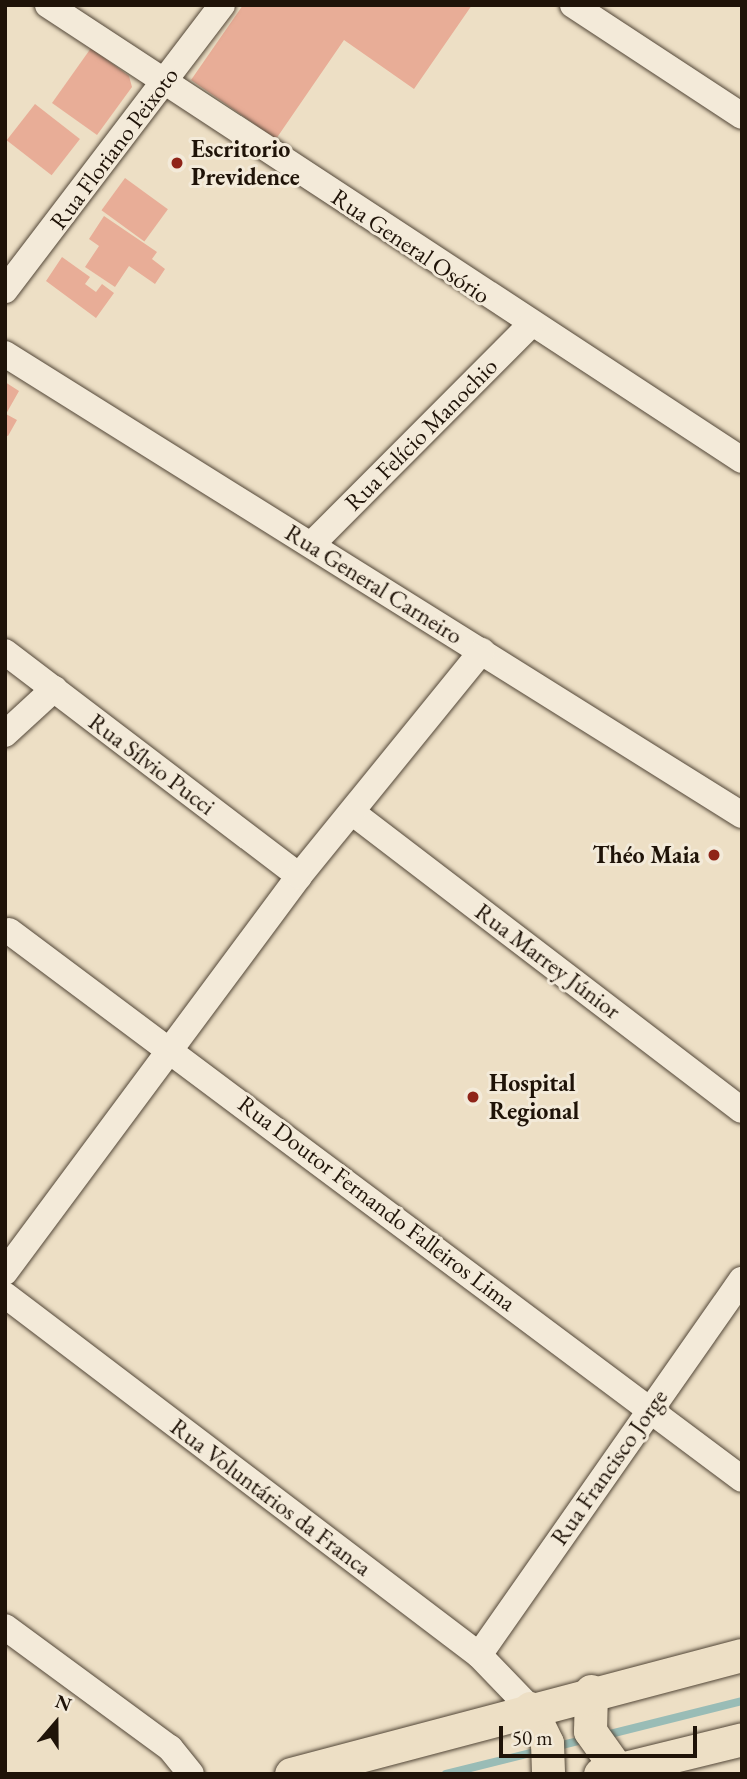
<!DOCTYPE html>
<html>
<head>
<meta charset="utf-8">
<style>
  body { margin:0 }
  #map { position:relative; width:747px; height:1779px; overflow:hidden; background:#eddfc5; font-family:"EB Garamond",serif }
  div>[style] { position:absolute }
  .stream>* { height:8px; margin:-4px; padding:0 4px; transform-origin:4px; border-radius:4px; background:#99bcb6 }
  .building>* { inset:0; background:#e8ad97; transform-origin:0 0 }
  .roads { filter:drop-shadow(0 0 2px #524637) drop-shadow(0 0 2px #524637) }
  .minor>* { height:26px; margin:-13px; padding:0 13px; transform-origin:13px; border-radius:13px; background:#f3ead9 }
  .major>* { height:33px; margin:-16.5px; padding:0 16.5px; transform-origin:16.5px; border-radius:16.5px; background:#eddfc5 }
  .dots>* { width:19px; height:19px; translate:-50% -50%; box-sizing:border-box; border:4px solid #f3ead9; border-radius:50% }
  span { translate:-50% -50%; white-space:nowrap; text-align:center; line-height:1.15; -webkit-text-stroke:6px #f3ead9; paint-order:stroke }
  .street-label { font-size:24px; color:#1f1308 }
  .poi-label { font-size:24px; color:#1f1308; font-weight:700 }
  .left { translate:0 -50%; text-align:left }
  .right { translate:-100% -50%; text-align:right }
  .frame { position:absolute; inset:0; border:7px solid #1f1308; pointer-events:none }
  .north { position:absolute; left:21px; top:1688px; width:70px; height:70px; -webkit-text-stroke:5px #f3ead9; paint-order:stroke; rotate:20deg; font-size:19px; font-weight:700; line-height:28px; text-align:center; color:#1f1308 }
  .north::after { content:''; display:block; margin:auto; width:24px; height:32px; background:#1f1308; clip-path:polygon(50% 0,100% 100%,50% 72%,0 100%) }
  .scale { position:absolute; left:499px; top:1726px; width:198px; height:32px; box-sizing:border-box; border:4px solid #1f1308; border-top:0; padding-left:9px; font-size:21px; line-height:24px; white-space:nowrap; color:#1f1308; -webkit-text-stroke:5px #f3ead9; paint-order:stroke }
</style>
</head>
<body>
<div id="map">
  <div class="stream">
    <i style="left:602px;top:1736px;width:144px;rotate:-14deg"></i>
    <i style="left:554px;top:1747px;width:33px;rotate:-14deg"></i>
    <i style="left:446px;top:1774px;width:95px;rotate:-14deg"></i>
  </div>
  <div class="building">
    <i style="clip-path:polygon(243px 5px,472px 5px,414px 89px,344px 40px,276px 139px,191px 80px)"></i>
    <i style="clip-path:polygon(91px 48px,129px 76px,132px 87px,97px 135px,52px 103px)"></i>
    <i style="left:35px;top:104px;width:57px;height:46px;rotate:38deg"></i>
    <i style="left:125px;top:178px;width:53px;height:40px;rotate:36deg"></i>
    <i style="clip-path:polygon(104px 216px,157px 252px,152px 259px,165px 269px,155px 284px,129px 266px,115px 287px,85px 267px,99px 246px,89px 239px)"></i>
    <i style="clip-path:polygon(62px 257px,90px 277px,85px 284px,96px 292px,102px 284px,114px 293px,96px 318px,46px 281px)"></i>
    <i style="clip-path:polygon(5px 382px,19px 391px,6px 414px,17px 420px,8px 436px,5px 435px)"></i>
  </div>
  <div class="roads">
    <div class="minor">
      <i style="left:48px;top:5px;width:830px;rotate:33.25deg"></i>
      <i style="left:573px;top:5px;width:202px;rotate:33.3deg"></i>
      <i style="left:5px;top:290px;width:358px;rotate:-52.7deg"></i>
      <i style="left:5px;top:354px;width:869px;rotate:32.03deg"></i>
      <i style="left:312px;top:544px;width:309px;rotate:-45.1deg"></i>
      <i style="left:5px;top:652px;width:370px;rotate:37.3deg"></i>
      <i style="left:5px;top:734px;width:67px;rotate:-42.6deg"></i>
      <i style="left:353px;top:813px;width:489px;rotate:37.4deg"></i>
      <i style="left:9px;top:931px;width:915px;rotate:36.78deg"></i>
      <i style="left:5px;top:1272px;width:493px;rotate:-53.4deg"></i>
      <i style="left:299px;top:876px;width:290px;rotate:-50.9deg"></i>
      <i style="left:5px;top:1295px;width:595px;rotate:37.22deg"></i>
      <i style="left:479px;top:1655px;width:74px;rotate:46.1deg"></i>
      <i style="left:5px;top:1627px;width:205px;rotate:36.3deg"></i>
      <i style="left:170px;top:1748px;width:33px;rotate:51deg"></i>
      <i style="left:479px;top:1655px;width:458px;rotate:-55deg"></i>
    </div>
    <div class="major">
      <i style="left:591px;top:1691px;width:40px;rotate:91.4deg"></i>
      <i style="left:590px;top:1731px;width:47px;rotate:54.6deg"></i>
      <i style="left:530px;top:1708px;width:39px;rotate:64deg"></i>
      <i style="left:547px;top:1743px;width:31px;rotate:88deg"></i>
      <i style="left:291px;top:1774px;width:466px;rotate:-14.8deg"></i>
      <i style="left:600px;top:1774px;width:146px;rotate:-13.8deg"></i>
    </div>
  </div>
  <div class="dots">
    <i style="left:177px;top:163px;background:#8f2418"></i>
    <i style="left:714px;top:855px;background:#8f2418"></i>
    <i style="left:473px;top:1097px;background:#8f2418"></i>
  </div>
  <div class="street-label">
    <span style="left:114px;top:148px;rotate:-53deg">Rua Floriano Peixoto</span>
    <span style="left:411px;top:246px;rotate:34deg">Rua General Osório</span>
    <span style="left:421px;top:434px;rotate:-45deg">Rua Felício Manochio</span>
    <span style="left:374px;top:584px;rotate:32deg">Rua General Carneiro</span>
    <span style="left:152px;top:764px;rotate:37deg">Rua Sílvio Pucci</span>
    <span style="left:548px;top:961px;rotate:37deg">Rua Marrey Júnior</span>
    <span style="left:377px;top:1203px;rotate:37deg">Rua Doutor Fernando Falleiros Lima</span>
    <span style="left:609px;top:1467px;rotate:-55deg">Rua Francisco Jorge</span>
    <span style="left:271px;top:1497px;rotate:37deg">Rua Voluntários da Franca</span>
  </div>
  <div class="poi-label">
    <span class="left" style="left:191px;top:163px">Escritorio<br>Previdence</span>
    <span class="right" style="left:700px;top:855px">Théo Maia</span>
    <span class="left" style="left:489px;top:1097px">Hospital<br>Regional</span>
  </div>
  <div class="frame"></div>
  <div class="north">N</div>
  <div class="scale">50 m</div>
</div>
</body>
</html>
